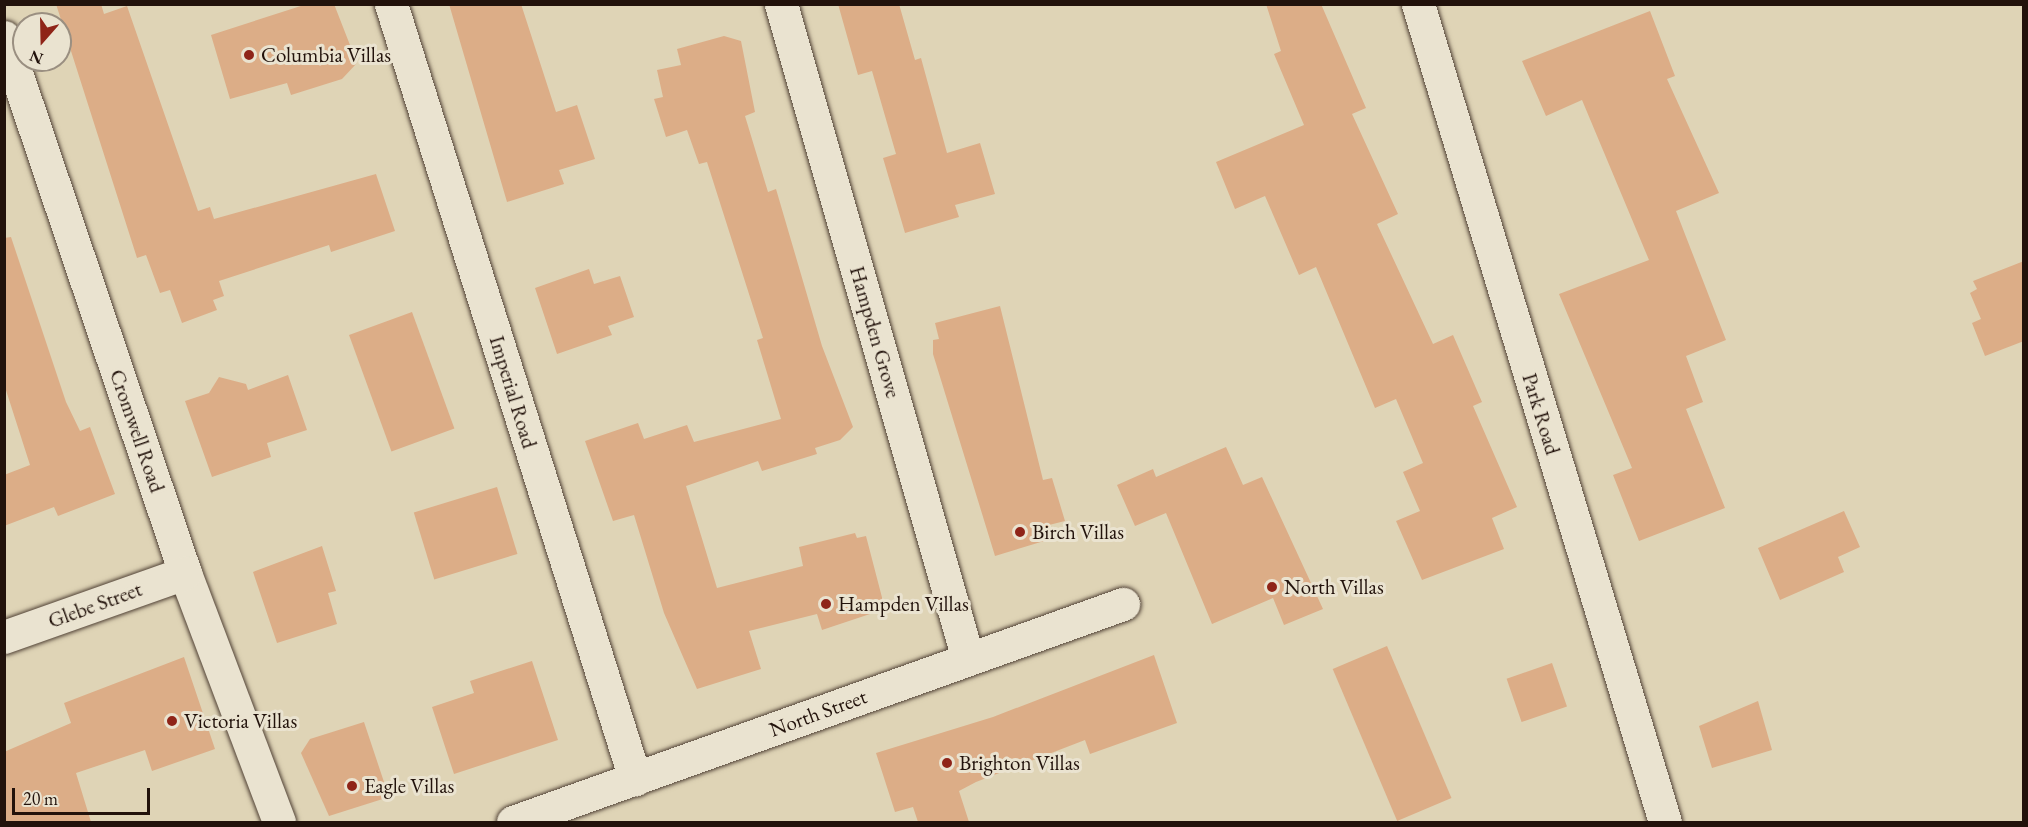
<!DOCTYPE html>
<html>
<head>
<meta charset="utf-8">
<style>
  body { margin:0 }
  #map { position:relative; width:2028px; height:827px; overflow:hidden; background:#dfd4b6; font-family:"EB Garamond",serif }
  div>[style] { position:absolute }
  .building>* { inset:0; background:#dcad87; transform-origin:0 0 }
  .roads { filter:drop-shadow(0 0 2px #514236) drop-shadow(0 0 2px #514236) }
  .minor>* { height:33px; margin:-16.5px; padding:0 16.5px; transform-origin:16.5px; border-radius:16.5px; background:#eae3d0 }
  .dots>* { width:16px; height:16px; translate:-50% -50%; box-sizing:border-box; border:3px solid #eae3d0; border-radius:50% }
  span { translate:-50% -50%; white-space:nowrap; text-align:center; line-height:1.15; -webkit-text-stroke:6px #eae3d0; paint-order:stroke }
  .poi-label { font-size:21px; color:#22120b }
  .left { translate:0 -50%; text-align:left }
  .street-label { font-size:21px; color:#22120b }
  .frame { position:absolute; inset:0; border:6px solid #22120b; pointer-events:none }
  .north { position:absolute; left:12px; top:12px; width:60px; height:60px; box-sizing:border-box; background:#eae3d0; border:2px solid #9a8f81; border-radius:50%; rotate:200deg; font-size:16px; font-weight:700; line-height:24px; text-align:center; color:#22120b }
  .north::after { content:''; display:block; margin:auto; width:21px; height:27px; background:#8f2418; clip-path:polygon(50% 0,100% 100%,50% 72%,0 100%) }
  .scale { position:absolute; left:12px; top:788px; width:138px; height:27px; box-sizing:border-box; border:3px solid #22120b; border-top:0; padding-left:8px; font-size:18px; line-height:21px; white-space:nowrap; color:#22120b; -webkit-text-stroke:4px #eae3d0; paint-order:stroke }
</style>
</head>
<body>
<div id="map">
  <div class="building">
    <i style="clip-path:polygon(56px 4px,101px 4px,104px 14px,127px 6px,198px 211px,210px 207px,214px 219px,376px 174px,395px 231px,331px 252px,329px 245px,219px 281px,224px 296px,213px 300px,217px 310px,182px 323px,170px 290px,160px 293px,146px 255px,137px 258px)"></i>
    <i style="clip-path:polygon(307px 4px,334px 4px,357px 63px,342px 79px,291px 95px,287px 83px,230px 99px,211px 35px)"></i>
    <i style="clip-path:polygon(449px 4px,521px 4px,556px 112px,577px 105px,595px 159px,559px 170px,564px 184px,507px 202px)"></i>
    <i style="clip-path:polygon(838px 4px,899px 4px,915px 60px,921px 58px,947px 153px,980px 143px,995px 194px,955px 205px,959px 217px,905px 233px,883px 158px,896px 154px,872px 71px,858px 75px)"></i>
    <i style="clip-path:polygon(1266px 4px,1321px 4px,1366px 108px,1352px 114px,1398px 214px,1377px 224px,1433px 344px,1453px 335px,1482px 402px,1473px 406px,1517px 507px,1492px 518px,1504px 549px,1422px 580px,1396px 521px,1420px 511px,1403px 472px,1423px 463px,1396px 399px,1375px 408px,1316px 267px,1299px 275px,1265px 196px,1235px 209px,1216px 162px,1304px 125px,1274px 54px,1281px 51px)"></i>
    <i style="clip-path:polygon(1650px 11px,1675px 76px,1667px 79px,1719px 193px,1676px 211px,1726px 340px,1686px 356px,1703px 402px,1686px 409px,1725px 508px,1639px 541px,1613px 475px,1632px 468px,1559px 294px,1649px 260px,1582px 100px,1546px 116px,1522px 61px)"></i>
    <i style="clip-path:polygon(724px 36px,741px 41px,755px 112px,745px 116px,768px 192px,776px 189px,822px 346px,853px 427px,840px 440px,815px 448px,817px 454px,762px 471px,758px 461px,686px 486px,717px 588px,803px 566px,799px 547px,855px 533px,857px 538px,866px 536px,885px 609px,822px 630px,817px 614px,749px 631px,761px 669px,697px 689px,664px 613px,634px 515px,613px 521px,585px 441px,638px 423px,644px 439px,687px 425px,694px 442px,781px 419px,757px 340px,763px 338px,707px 162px,699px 164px,687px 130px,666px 137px,654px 99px,663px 97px,657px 70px,681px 65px,677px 49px)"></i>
    <i style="clip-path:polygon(11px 237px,66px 402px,80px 431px,90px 427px,115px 494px,58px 516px,54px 507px,4px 526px,4px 475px,30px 465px,4px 384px,4px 238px)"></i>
    <i style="clip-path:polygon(2024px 261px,2024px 341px,1985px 356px,1972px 323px,1981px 319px,1970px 293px,1977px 289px,1973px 281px)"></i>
    <i style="clip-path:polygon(589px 269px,594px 284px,620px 276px,634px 317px,608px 326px,612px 335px,557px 354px,535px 288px)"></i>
    <i style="clip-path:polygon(1000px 306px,1043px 480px,1052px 478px,1065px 521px,1049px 525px,1054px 538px,995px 556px,933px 354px,933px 340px,939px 339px,935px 323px)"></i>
    <i style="left:412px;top:312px;width:124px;height:67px;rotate:70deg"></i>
    <i style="clip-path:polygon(288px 375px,307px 430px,267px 443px,271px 457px,212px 477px,185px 401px,209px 393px,219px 377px,246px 384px,248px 390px)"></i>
    <i style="clip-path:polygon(1226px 447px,1243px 485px,1262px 477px,1323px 609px,1284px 625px,1273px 598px,1212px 624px,1166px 513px,1135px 526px,1117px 485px,1153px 469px,1156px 477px)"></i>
    <i style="left:497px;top:487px;width:70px;height:87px;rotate:73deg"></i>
    <i style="clip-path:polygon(1844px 511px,1860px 547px,1838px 557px,1844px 572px,1780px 600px,1758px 548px)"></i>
    <i style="clip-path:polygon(322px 546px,336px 591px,328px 593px,337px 624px,277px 643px,253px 572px)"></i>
    <i style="left:1387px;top:646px;width:165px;height:59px;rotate:67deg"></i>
    <i style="clip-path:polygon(1154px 655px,1177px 723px,1090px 754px,1085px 740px,976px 782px,959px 791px,969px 822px,918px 822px,913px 807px,895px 812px,876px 753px,993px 717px)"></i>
    <i style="clip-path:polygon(184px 657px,215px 749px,152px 771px,145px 750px,76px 773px,91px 822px,4px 822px,4px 752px,71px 723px,64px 703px)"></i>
    <i style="clip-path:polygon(532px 661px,558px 740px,454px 774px,432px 707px,474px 693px,470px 681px)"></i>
    <i style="left:1552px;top:663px;width:46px;height:48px;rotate:71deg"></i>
    <i style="clip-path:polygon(1758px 701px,1772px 750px,1712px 768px,1699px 726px)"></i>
    <i style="clip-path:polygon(364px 722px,389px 797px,329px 816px,301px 753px,310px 739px)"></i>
  </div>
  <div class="roads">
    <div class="minor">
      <i style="left:391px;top:4px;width:813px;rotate:72.52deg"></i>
      <i style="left:781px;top:4px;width:681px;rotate:74.07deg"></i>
      <i style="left:1418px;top:4px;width:854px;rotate:73.2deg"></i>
      <i style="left:4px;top:37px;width:566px;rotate:71.34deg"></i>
      <i style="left:185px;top:573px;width:266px;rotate:69.3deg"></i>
      <i style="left:4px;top:637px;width:192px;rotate:-19.5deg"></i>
      <i style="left:513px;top:822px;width:648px;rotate:-19.67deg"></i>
    </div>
  </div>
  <div class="dots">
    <i style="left:249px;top:55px;background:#8f2418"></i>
    <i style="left:1020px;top:532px;background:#8f2418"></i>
    <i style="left:1272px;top:587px;background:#8f2418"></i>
    <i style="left:826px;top:604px;background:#8f2418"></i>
    <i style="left:172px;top:721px;background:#8f2418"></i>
    <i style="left:947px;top:763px;background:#8f2418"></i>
    <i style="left:352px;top:786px;background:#8f2418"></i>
  </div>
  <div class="poi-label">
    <span class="left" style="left:261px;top:55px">Columbia Villas</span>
    <span class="left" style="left:1032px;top:532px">Birch Villas</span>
    <span class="left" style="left:1284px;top:587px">North Villas</span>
    <span class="left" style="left:838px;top:604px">Hampden Villas</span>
    <span class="left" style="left:184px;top:721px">Victoria Villas</span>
    <span class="left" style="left:959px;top:763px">Brighton Villas</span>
    <span class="left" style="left:364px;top:786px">Eagle Villas</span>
  </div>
  <div class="street-label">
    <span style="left:875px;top:332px;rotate:74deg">Hampden Grove</span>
    <span style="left:513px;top:392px;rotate:73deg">Imperial Road</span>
    <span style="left:1541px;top:414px;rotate:73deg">Park Road</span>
    <span style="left:137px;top:431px;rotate:71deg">Cromwell Road</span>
    <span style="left:95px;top:605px;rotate:-20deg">Glebe Street</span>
    <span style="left:818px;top:713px;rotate:-20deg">North Street</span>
  </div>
  <div class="frame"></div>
  <div class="north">N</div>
  <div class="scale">20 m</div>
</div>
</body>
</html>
